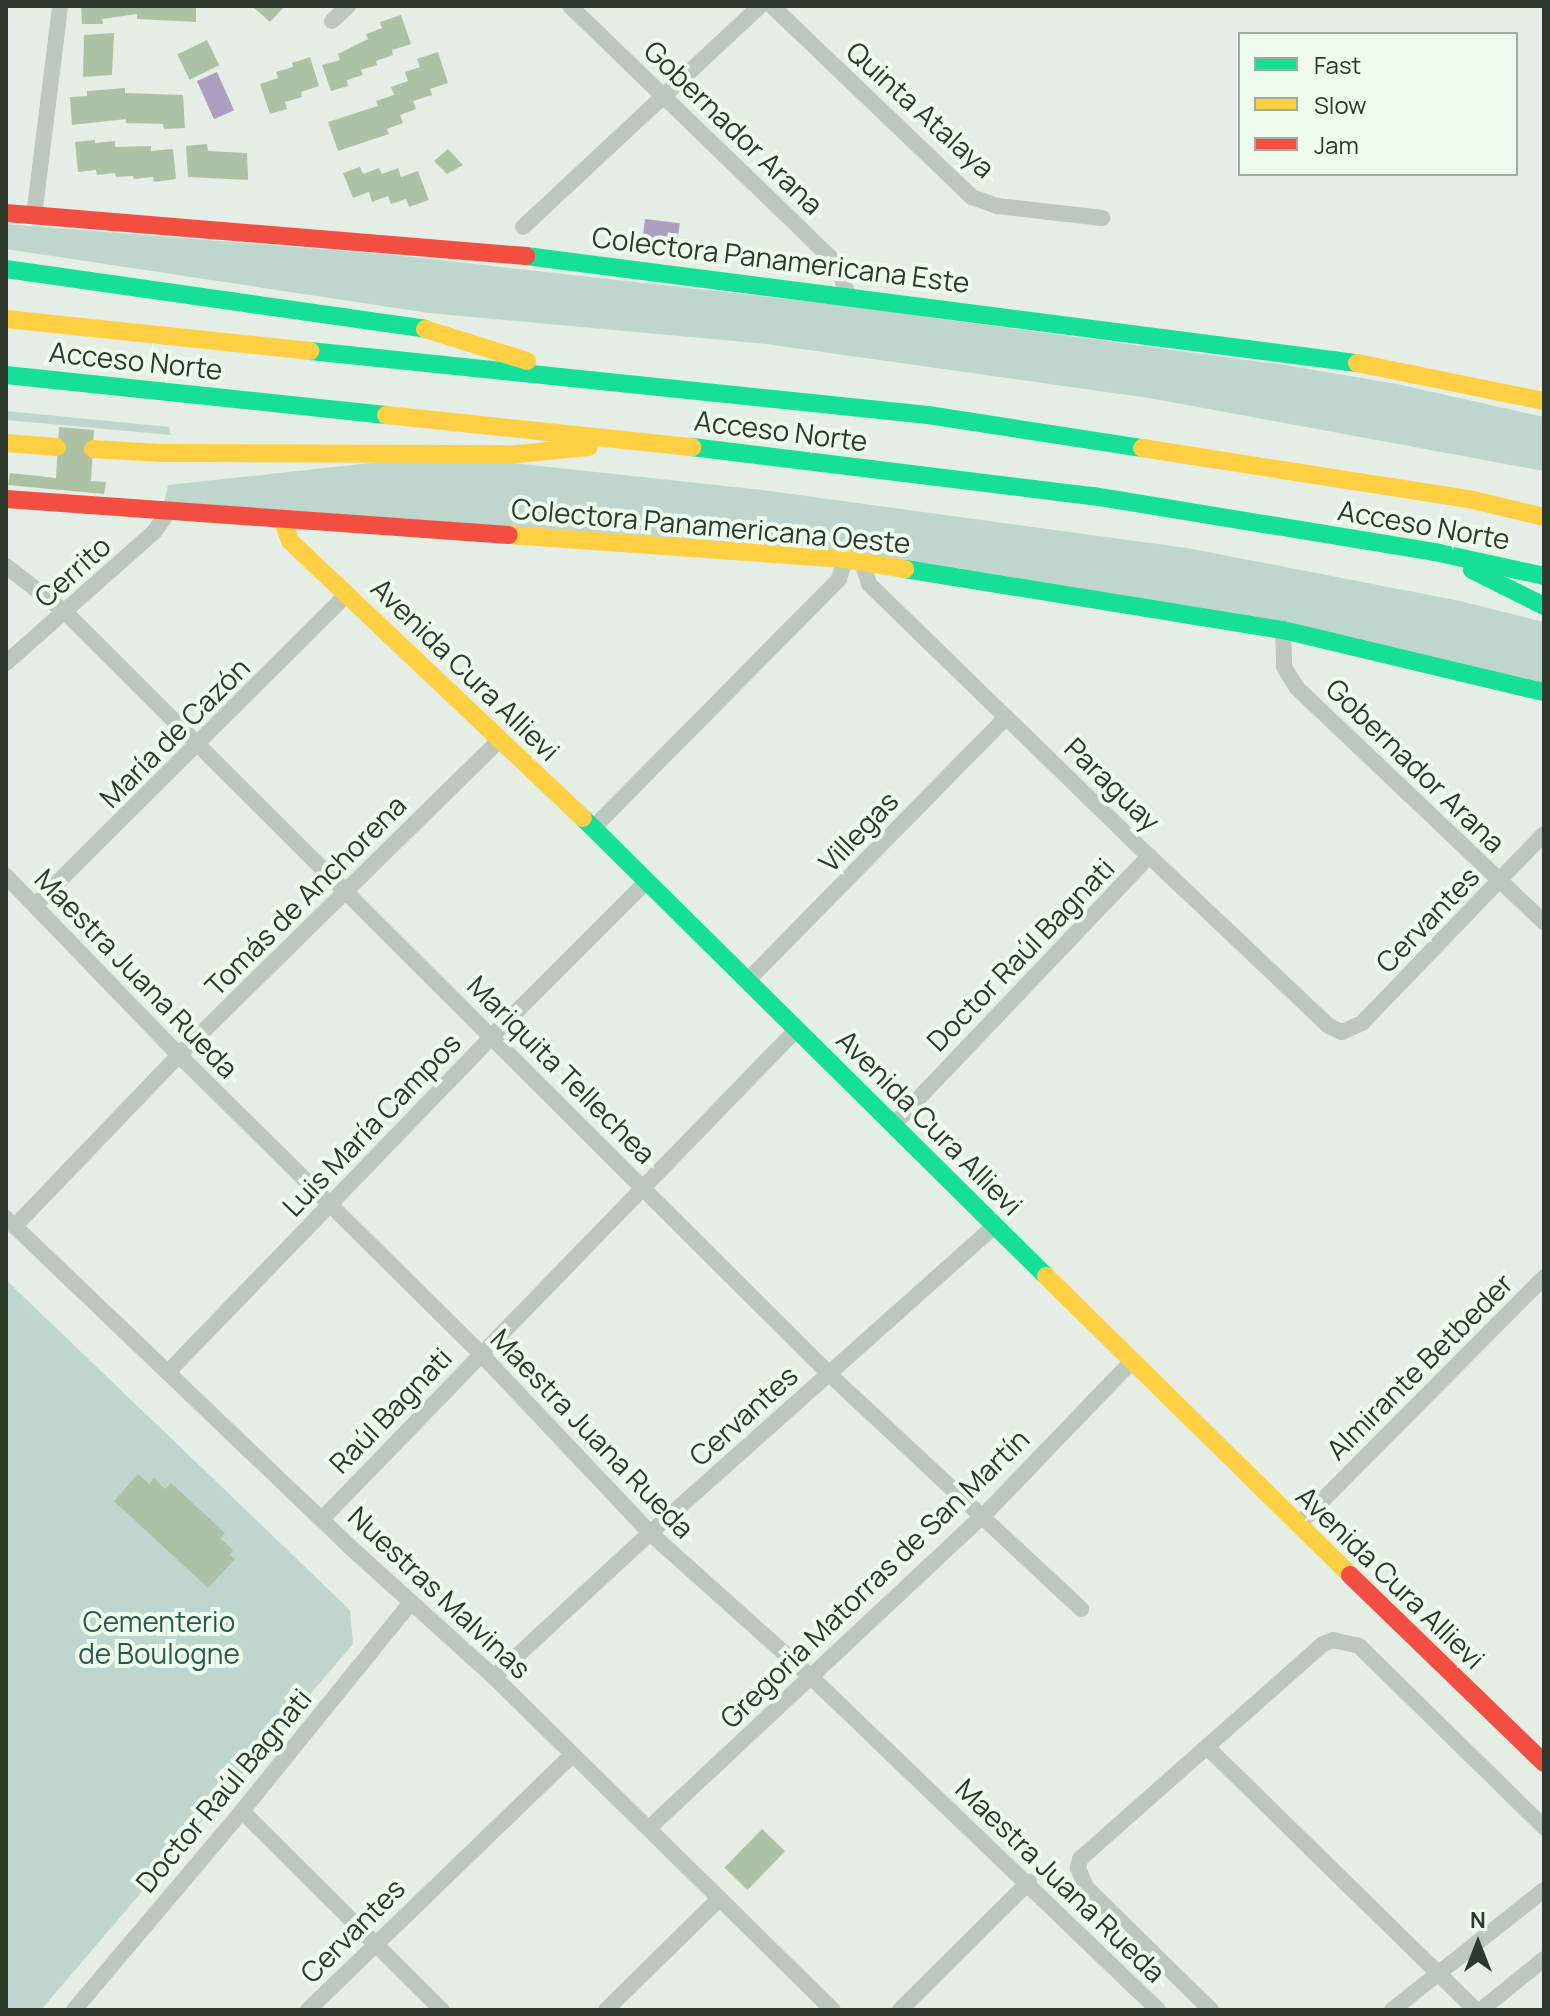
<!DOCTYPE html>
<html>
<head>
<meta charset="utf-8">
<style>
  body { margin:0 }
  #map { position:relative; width:1550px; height:2016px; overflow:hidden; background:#e4eee4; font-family:Manrope,sans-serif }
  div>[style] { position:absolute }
  .green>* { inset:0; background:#bed6cd }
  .water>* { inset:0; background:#ad9fc0; transform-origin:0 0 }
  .building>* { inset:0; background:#adc2a5; transform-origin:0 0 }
  .street>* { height:16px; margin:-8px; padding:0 8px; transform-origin:8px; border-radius:8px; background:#bdc8bc }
  .fast>* { height:18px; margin:-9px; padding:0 9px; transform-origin:9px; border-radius:9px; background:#16e098 }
  .slow>* { height:18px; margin:-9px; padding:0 9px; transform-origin:9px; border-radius:9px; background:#ffcf43 }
  .jam>* { height:18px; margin:-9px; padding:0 9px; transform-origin:9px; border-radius:9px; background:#f24e42 }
  span { translate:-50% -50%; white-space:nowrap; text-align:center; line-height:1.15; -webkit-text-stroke:8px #ecfbeb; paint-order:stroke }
  .street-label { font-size:28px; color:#2d392a }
  .park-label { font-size:28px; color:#2d5850 }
  .frame { position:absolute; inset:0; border:8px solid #2d392a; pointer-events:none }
  .legend { position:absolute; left:1238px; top:32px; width:280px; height:144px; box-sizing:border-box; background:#ecfbeb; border:2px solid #a0ad9e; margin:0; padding:10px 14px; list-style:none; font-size:24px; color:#2d392a }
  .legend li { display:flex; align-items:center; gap:16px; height:40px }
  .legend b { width:40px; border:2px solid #a0ad9e }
  .north { position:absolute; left:1438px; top:1904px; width:80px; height:80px; -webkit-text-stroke:6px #ecfbeb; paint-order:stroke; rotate:0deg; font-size:22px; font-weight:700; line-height:32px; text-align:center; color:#2d392a }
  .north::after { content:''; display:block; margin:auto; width:28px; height:36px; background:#2d392a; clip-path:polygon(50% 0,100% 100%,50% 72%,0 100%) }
</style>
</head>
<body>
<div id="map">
  <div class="green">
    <i style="clip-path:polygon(6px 224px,394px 255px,830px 304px,1284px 365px,1397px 384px,1544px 417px,1544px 471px,1149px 398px,766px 344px,429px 313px,6px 249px)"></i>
    <i style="clip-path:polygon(6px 411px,169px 427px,171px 435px,6px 420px)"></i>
    <i style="clip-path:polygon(398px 460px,486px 460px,762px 490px,1187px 548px,1460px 601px,1544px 622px,1544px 685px,846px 552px,164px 504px,168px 485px)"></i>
    <i style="clip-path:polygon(6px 1280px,350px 1610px,353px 1644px,41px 2010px,6px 2010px)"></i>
  </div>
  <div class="water">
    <i style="left:217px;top:72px;width:42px;height:22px;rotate:66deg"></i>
    <i style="left:645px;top:219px;width:35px;height:18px;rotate:7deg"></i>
  </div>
  <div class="building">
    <i style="clip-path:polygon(81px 6px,196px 6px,196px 22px,137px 19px,137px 14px,102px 19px,103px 24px,82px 24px)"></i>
    <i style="clip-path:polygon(252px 6px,285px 6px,270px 22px)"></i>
    <i style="clip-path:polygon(401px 15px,411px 44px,392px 50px,393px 55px,376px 61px,377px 65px,361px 70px,363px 75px,347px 80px,348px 86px,331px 91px,322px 65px,340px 60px,338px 54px,368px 39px,366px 34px,382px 28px,380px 22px)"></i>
    <i style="clip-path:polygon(114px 33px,112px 75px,83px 77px,84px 35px)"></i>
    <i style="left:207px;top:40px;width:28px;height:33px;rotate:64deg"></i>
    <i style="clip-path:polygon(438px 52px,448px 83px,430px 89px,432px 95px,413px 101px,416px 109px,400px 115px,403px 123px,387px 129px,389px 134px,338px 151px,328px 122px,378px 106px,376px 101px,394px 95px,391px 87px,408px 81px,405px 72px,420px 67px,417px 59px)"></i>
    <i style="clip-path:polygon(310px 57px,319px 86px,301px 92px,302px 97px,285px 102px,287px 109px,270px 114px,260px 84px,278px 78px,276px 72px,293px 67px,292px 63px)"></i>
    <i style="clip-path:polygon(125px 88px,125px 93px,183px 95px,185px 128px,164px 129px,163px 124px,126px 123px,126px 119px,72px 125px,70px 97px,87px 96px,87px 91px)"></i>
    <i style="clip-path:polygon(95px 140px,95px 143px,115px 141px,115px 147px,151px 146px,151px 151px,173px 149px,176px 179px,154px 182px,153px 177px,134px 179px,133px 176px,116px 177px,115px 173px,97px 175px,96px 170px,78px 172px,75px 142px)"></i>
    <i style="clip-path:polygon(207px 144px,208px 151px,247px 153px,248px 180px,188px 177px,186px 146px)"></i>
    <i style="clip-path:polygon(448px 149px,463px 165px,447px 174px,434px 161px)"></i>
    <i style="clip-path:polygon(360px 167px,363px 174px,379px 168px,382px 174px,398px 168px,401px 177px,418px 171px,429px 200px,409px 207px,406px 199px,391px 204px,388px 196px,372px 202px,369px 192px,353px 198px,343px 173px)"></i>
    <i style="clip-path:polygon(59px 427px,94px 430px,91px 481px,106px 482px,104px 494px,8px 485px,10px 473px,56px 478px)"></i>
    <i style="clip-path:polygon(138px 1474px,149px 1484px,154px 1478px,165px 1489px,171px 1483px,225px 1533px,220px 1538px,233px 1550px,230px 1555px,235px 1559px,208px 1588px,114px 1501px)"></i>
    <i style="left:762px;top:1829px;width:32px;height:54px;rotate:44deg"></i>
  </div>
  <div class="street">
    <i style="left:570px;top:6px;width:368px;rotate:44deg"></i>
    <i style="left:835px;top:262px;width:35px;rotate:68deg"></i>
    <i style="left:772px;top:6px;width:277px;rotate:43.7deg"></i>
    <i style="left:972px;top:197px;width:27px;rotate:20deg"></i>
    <i style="left:997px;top:206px;width:106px;rotate:6.5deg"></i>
    <i style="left:332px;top:21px;width:22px;rotate:-43deg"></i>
    <i style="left:34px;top:216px;width:212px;rotate:-82.9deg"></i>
    <i style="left:523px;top:227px;width:324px;rotate:-43deg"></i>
    <i style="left:862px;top:562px;width:23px;rotate:72deg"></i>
    <i style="left:869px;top:584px;width:390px;rotate:44.2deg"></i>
    <i style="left:1149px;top:856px;width:248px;rotate:43.4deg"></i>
    <i style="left:1329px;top:1026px;width:14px;rotate:25deg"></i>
    <i style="left:1342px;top:1032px;width:22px;rotate:-24deg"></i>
    <i style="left:1362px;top:1023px;width:262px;rotate:-46.1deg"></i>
    <i style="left:6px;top:566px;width:75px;rotate:37.9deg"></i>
    <i style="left:65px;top:612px;width:1078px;rotate:44.92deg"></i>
    <i style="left:828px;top:1373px;width:346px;rotate:43deg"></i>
    <i style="left:1283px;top:630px;width:37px;rotate:88deg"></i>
    <i style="left:1284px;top:667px;width:25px;rotate:58deg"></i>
    <i style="left:1297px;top:688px;width:340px;rotate:43.5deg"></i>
    <i style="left:6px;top:663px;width:198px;rotate:-41.5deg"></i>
    <i style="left:154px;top:532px;width:24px;rotate:-54deg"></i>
    <i style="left:593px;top:828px;width:350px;rotate:-45.3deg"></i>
    <i style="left:839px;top:579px;width:21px;rotate:-73deg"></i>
    <i style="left:6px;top:876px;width:249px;rotate:46deg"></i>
    <i style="left:179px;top:1055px;width:424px;rotate:44.7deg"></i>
    <i style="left:480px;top:1353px;width:248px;rotate:46.6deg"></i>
    <i style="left:650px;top:1533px;width:216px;rotate:41.8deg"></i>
    <i style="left:811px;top:1677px;width:481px;rotate:43.8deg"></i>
    <i style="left:36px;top:904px;width:439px;rotate:-44.9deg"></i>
    <i style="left:747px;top:981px;width:370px;rotate:-45.5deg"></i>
    <i style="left:895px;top:1123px;width:369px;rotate:-46.4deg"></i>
    <i style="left:6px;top:1218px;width:475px;rotate:43.7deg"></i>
    <i style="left:349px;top:1546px;width:195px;rotate:42.1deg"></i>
    <i style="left:494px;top:1677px;width:475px;rotate:44.5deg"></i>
    <i style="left:15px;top:1226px;width:237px;rotate:-46.2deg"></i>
    <i style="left:179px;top:1055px;width:450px;rotate:-44.5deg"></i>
    <i style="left:169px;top:1371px;width:465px;rotate:-46deg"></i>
    <i style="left:492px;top:1036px;width:219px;rotate:-45deg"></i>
    <i style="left:323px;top:1518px;width:681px;rotate:-45.89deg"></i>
    <i style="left:1298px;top:1525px;width:349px;rotate:-45.2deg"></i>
    <i style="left:494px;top:1677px;width:212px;rotate:-42.7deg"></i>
    <i style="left:650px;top:1533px;width:460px;rotate:-41.7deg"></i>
    <i style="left:1207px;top:1747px;width:376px;rotate:44.4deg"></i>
    <i style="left:242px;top:1811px;width:282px;rotate:44.9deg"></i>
    <i style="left:649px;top:1828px;width:458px;rotate:-43.1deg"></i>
    <i style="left:984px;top:1515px;width:212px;rotate:-46.1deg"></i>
    <i style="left:74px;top:2010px;width:260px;rotate:-49.8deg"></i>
    <i style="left:242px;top:1811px;width:269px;rotate:-51deg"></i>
    <i style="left:308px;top:2010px;width:367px;rotate:-44deg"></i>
    <i style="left:606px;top:2010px;width:158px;rotate:-44.5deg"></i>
    <i style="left:900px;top:2010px;width:182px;rotate:-44.8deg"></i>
    <i style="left:1211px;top:2010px;width:175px;rotate:-135.5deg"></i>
    <i style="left:1086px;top:1887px;width:21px;rotate:-113deg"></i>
    <i style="left:1078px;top:1868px;width:9px;rotate:-77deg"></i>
    <i style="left:1080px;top:1859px;width:324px;rotate:-41.5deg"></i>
    <i style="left:1323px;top:1644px;width:11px;rotate:-22deg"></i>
    <i style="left:1333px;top:1640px;width:27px;rotate:13deg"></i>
    <i style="left:1359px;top:1646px;width:259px;rotate:44.4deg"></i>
    <i style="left:1392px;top:2010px;width:194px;rotate:-38.3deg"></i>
    <i style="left:1481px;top:2010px;width:81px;rotate:-39deg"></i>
  </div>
  <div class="fast">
    <i style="left:526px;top:256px;width:838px;rotate:7.34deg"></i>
    <i style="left:6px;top:269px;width:423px;rotate:8.1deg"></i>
    <i style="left:310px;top:351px;width:621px;rotate:5.91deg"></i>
    <i style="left:928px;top:415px;width:217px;rotate:8.8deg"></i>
    <i style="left:6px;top:375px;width:382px;rotate:6deg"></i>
    <i style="left:692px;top:447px;width:404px;rotate:7deg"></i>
    <i style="left:1093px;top:496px;width:347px;rotate:9.3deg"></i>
    <i style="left:1435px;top:552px;width:112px;rotate:12.4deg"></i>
    <i style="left:905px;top:569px;width:383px;rotate:9.2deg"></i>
    <i style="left:1283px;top:630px;width:268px;rotate:13.4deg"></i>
    <i style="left:1472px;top:570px;width:80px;rotate:26.6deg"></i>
    <i style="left:583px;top:818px;width:651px;rotate:44.69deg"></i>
  </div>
  <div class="slow">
    <i style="left:6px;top:319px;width:306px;rotate:6deg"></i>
    <i style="left:425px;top:329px;width:107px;rotate:17.4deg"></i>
    <i style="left:1357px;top:363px;width:191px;rotate:11.5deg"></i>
    <i style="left:386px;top:415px;width:308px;rotate:6deg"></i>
    <i style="left:6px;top:443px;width:51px;rotate:4.5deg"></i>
    <i style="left:1142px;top:448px;width:331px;rotate:8.9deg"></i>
    <i style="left:1469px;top:499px;width:77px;rotate:13.5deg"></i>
    <i style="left:93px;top:449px;width:69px;rotate:3.3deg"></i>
    <i style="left:162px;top:453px;width:356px;rotate:0.2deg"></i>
    <i style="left:518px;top:454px;width:71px;rotate:-5.6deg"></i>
    <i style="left:282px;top:519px;width:23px;rotate:70deg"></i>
    <i style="left:290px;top:541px;width:403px;rotate:43.4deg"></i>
    <i style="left:509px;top:535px;width:337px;rotate:4.1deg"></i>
    <i style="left:845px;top:559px;width:61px;rotate:9.5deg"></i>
    <i style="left:1046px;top:1276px;width:426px;rotate:44.5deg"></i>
  </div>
  <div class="jam">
    <i style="left:6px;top:213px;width:522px;rotate:4.73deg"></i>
    <i style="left:6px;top:499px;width:504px;rotate:4.09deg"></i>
    <i style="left:1350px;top:1575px;width:270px;rotate:44.1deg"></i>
  </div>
  <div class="street-label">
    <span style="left:921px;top:109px;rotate:42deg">Quinta Atalaya</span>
    <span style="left:734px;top:127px;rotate:44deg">Gobernador Arana</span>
    <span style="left:781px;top:259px;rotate:7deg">Colectora Panamericana Este</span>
    <span style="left:136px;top:360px;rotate:6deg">Acceso Norte</span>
    <span style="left:781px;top:430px;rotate:7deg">Acceso Norte</span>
    <span style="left:1424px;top:524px;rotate:10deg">Acceso Norte</span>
    <span style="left:711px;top:525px;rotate:5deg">Colectora Panamericana Oeste</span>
    <span style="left:72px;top:571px;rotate:-42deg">Cerrito</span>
    <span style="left:466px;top:669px;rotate:44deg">Avenida Cura Allievi</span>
    <span style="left:174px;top:732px;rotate:-45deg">María de Cazón</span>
    <span style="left:1416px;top:765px;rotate:44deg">Gobernador Arana</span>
    <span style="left:1113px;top:784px;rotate:44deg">Paraguay</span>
    <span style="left:858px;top:831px;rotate:-46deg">Villegas</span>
    <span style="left:305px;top:895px;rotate:-45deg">Tomás de Anchorena</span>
    <span style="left:1427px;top:919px;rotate:-46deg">Cervantes</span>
    <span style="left:1020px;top:954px;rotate:-46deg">Doctor Raúl Bagnati</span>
    <span style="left:137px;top:973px;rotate:46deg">Maestra Juana Rueda</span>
    <span style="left:562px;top:1069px;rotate:45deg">Mariquita Tellechea</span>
    <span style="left:930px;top:1122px;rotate:45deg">Avenida Cura Allievi</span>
    <span style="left:371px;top:1124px;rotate:-46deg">Luis María Campos</span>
    <span style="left:1419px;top:1366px;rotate:-45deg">Almirante Betbeder</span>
    <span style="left:390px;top:1410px;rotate:-46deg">Raúl Bagnati</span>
    <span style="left:743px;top:1415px;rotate:-42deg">Cervantes</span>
    <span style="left:593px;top:1433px;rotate:46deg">Maestra Juana Rueda</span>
    <span style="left:1391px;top:1577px;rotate:44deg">Avenida Cura Allievi</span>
    <span style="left:874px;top:1578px;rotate:-44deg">Gregoria Matorras de San Martín</span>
    <span style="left:440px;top:1592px;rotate:43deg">Nuestras Malvinas</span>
    <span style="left:223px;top:1790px;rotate:-50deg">Doctor Raúl Bagnati</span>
    <span style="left:1061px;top:1880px;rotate:44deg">Maestra Juana Rueda</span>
    <span style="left:352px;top:1930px;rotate:-45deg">Cervantes</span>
  </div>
  <div class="park-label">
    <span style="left:159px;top:1637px">Cementerio<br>de Boulogne</span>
  </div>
  <div class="frame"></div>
  <ul class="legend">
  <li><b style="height:10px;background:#16e098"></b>Fast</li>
  <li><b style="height:10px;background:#ffcf43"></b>Slow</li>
  <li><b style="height:10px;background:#f24e42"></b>Jam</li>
  </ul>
  <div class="north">N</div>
</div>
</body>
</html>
